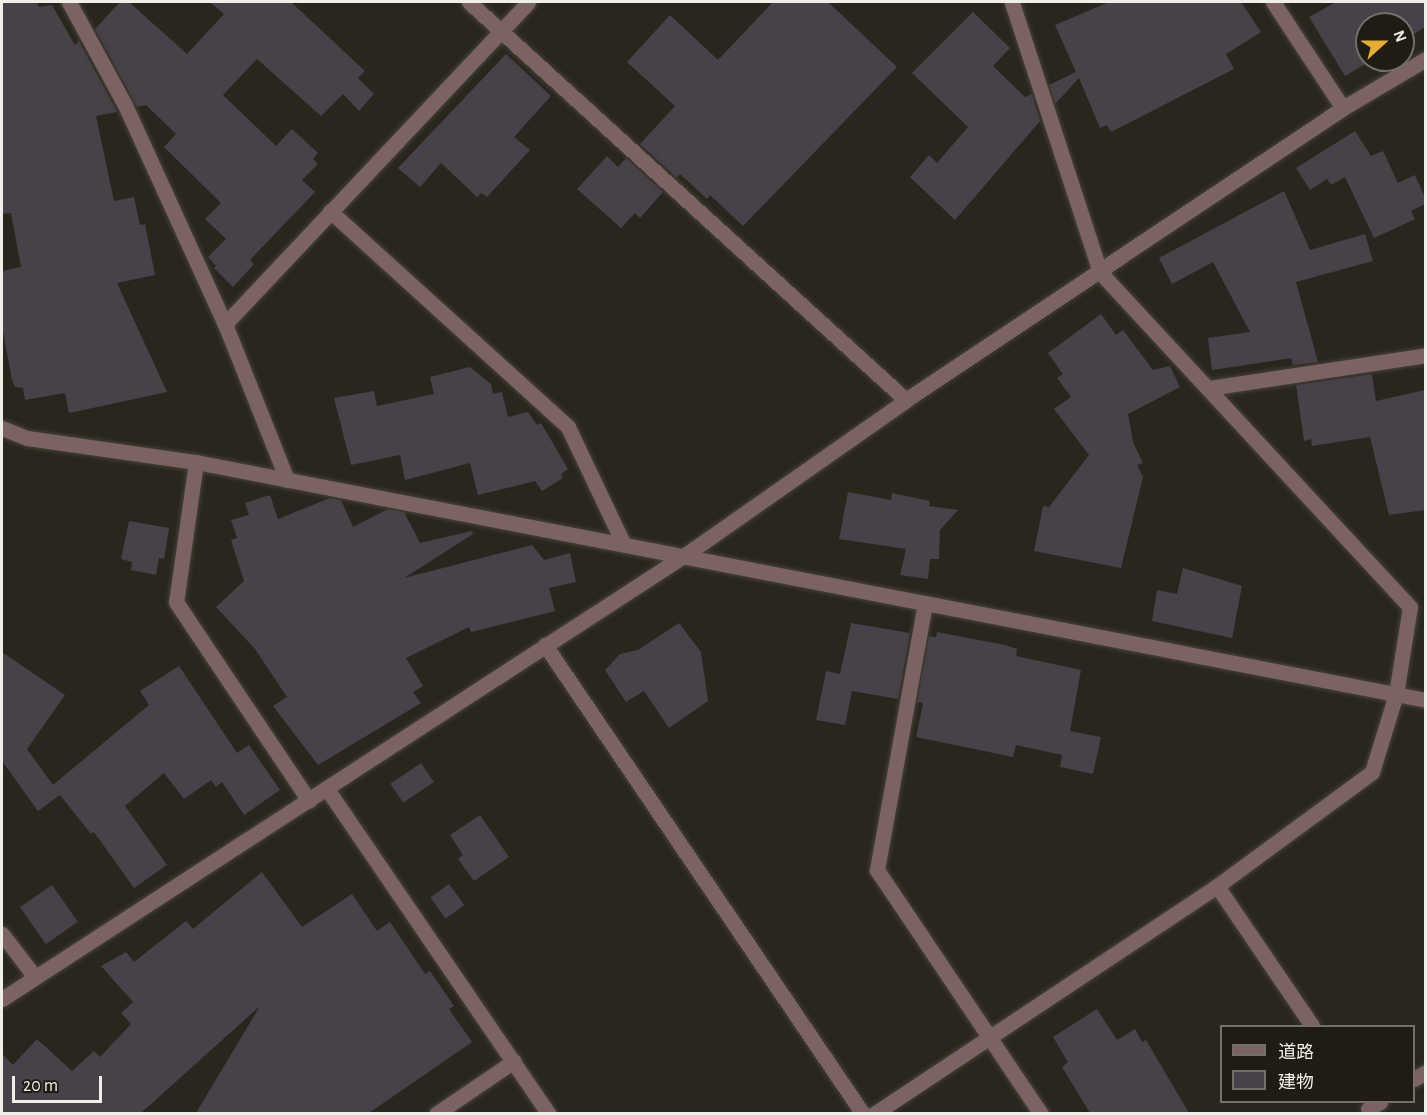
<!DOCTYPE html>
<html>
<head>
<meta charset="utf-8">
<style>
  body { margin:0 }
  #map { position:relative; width:1427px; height:1115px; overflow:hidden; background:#2a261d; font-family:"Alegreya Sans","Noto Sans JP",sans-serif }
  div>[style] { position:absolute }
  .building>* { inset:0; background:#484149; transform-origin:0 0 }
  .roads { filter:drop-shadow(0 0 2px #464239) drop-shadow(0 0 2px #464239) }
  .minor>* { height:15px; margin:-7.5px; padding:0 7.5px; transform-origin:7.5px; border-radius:7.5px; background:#7b6361 }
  span { translate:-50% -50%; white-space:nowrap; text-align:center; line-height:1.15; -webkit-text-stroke:6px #201c14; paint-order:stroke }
  .frame { position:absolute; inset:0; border:3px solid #f0eee8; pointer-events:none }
  .legend { position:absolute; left:1220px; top:1025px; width:195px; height:78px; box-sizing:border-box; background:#201c14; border:2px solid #737069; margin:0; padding:8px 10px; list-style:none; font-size:18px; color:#f0eee8 }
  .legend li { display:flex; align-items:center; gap:12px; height:30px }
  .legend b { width:30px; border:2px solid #737069 }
  .north { position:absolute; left:1355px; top:12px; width:60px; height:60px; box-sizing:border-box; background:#201c14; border:2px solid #737069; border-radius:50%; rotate:69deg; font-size:16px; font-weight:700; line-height:24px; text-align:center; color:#f0eee8 }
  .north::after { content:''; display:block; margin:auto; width:21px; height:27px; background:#e6ac36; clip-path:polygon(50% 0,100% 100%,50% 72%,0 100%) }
  .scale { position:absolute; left:12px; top:1076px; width:90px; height:27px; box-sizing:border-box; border:3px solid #f0eee8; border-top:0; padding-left:8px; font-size:18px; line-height:21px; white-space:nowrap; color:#f0eee8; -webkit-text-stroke:4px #201c14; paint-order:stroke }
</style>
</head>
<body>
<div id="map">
  <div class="building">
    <i style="clip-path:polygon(2px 2px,37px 2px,39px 7px,52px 5px,75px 45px,79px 41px,117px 112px,96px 116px,114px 201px,134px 197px,140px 225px,145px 224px,155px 275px,117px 283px,167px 392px,69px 413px,65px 393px,25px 400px,23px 388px,15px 387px,12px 380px,2px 327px,2px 271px,21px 267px,11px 213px,2px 214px)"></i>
    <i style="clip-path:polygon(120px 2px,129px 2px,187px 54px,224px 14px,210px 2px,291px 2px,365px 71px,358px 78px,374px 94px,359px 111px,343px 94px,321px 116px,257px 59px,223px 95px,276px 146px,292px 129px,318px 153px,313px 159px,318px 164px,302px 180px,315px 192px,250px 260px,254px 264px,233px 287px,214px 268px,216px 266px,208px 257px,226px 239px,205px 219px,221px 203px,164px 147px,176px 134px,146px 105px,137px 107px,95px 29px)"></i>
    <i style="clip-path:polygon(773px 2px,828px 2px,897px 67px,743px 226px,710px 195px,707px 199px,680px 174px,677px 178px,640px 144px,675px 106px,627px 62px,670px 15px,718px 60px)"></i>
    <i style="clip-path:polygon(1109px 2px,1241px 2px,1261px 32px,1226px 54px,1234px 69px,1111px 132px,1107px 125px,1100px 128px,1079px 78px,1055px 104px,1049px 85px,1076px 72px,1055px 25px)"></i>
    <i style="clip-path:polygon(1336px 2px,1425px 2px,1425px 27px,1403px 41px,1403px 24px,1367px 24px,1367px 60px,1372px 60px,1345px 76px,1309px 17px)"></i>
    <i style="clip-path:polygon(973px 12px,1010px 48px,993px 66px,1025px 97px,1032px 94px,1040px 121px,955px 220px,910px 177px,929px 155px,937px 163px,968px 127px,912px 73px)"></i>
    <i style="clip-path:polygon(506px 54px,551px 96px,514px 137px,530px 150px,487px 197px,481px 193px,477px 197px,441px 163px,420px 187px,398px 168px)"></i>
    <i style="clip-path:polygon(1355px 131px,1371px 156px,1383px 151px,1398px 183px,1415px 175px,1425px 198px,1425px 204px,1411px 211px,1415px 219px,1374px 238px,1345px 177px,1331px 185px,1327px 179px,1310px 190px,1296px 168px)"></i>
    <i style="clip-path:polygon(607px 156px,618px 167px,626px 158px,663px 192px,640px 218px,635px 213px,621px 228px,577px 189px)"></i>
    <i style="clip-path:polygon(1284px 191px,1310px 250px,1365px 234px,1373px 261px,1296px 282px,1318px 362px,1293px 365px,1291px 358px,1212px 370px,1208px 338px,1250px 332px,1213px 262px,1172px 284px,1159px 258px)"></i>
    <i style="clip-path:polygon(1101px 314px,1116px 335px,1123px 330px,1153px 370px,1170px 366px,1180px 387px,1128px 414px,1133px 442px,1143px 463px,1137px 465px,1143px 477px,1121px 568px,1034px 551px,1043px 506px,1049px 507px,1089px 455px,1054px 409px,1071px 397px,1057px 378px,1063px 374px,1048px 353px)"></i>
    <i style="clip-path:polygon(470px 367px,491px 384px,493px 394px,502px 392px,508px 417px,528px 412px,537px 425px,541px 423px,568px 469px,561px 474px,563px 478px,542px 491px,535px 481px,478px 495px,470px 463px,405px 480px,400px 455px,351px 465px,334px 398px,374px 391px,377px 406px,434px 394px,430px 377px)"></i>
    <i style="clip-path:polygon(1372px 374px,1376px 401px,1425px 390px,1425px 510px,1389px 515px,1370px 437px,1312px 446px,1311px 439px,1304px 441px,1296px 385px)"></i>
    <i style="clip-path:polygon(848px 492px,891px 500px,892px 493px,930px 501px,929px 506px,958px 510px,940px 530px,939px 559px,930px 559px,928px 579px,900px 575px,906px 549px,839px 539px)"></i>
    <i style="clip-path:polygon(270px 495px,278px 519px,330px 498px,341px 500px,353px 527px,388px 509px,404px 512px,420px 543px,472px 531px,473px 534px,404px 578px,532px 545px,544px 560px,570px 553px,576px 582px,549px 588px,555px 611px,471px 632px,469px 627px,406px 658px,423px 686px,413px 692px,421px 703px,318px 765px,273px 706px,287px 697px,255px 649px,216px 607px,244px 581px,231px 540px,237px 538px,231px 520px,249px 515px,245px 503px)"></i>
    <i style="clip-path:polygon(129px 521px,169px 528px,164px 559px,159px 558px,156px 575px,131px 570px,132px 562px,121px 559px)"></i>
    <i style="clip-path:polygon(1183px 568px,1242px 586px,1232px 638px,1152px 621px,1157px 590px,1177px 594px)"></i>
    <i style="clip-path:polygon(679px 623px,701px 652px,708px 701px,669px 728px,644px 691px,626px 702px,605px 670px,620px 654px,638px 650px)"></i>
    <i style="clip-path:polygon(851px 623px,910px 633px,898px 699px,852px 691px,845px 725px,816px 720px,826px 671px,840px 674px)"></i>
    <i style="clip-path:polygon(937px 632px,1005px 645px,1017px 649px,1016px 656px,1081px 670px,1070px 731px,1101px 737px,1093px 774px,1060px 767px,1062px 755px,1016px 745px,1013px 757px,916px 737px,923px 703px,917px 702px,929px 636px,936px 637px)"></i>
    <i style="clip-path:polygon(2px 652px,65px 695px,27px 749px,53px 785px,149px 705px,140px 691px,179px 666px,237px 753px,249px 745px,280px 790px,244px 815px,222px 782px,216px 787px,211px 780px,184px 799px,164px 773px,125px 806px,167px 865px,134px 888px,94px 832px,91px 834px,60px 795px,38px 811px,2px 761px)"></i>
    <i style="left:421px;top:763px;width:23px;height:37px;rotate:56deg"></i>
    <i style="clip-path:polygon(480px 815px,509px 857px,474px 881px,458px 859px,463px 855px,450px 835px)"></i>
    <i style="clip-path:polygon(262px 872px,302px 927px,352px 894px,377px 931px,390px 922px,425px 974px,430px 971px,454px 1006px,449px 1009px,472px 1042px,369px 1113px,196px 1113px,260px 1006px,141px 1113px,2px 1113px,2px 1054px,13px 1065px,37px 1039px,72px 1071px,94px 1051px,100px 1057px,131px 1024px,121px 1013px,133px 1002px,101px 966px,126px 952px,134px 962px,186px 921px,193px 929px)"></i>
    <i style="left:449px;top:884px;width:26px;height:23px;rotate:54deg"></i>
    <i style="left:52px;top:885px;width:45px;height:39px;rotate:55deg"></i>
    <i style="clip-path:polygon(1097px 1009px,1117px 1040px,1135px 1029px,1142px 1042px,1146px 1040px,1189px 1113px,1090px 1113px,1062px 1067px,1068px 1062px,1053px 1037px)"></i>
  </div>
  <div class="roads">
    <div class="minor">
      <i style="left:69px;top:2px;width:117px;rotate:61.5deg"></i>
      <i style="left:125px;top:105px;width:241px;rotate:65.5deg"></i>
      <i style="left:225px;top:324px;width:168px;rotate:68.3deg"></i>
      <i style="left:469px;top:2px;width:591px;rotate:42.33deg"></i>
      <i style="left:1273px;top:2px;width:127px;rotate:56.6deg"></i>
      <i style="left:330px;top:211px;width:321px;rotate:42.2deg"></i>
      <i style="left:568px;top:427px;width:128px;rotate:64.6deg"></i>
      <i style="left:225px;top:324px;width:442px;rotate:-46.7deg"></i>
      <i style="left:1209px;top:388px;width:219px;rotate:-8.6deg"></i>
      <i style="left:2px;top:428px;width:27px;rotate:22deg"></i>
      <i style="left:27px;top:438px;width:171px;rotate:8.1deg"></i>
      <i style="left:196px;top:462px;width:1253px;rotate:10.95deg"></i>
      <i style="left:196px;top:462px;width:141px;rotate:98.1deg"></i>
      <i style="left:176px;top:602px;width:239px;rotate:56.2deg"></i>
      <i style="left:925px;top:603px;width:271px;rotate:100.2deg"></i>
      <i style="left:877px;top:870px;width:294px;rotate:56.1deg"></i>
      <i style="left:545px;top:645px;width:567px;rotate:55.86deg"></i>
      <i style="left:327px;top:789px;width:394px;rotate:55.7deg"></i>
      <i style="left:1217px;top:886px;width:169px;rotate:55.8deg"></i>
      <i style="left:2px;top:934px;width:54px;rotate:52.5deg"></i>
      <i style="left:2px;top:999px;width:815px;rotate:-33.03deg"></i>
      <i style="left:685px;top:555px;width:270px;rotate:-35deg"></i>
      <i style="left:906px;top:400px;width:526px;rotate:-33.75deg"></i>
      <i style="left:1343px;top:108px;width:96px;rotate:-30.6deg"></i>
      <i style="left:1414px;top:1079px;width:14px;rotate:-30deg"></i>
      <i style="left:1368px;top:1109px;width:14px;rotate:-30deg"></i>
      <i style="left:436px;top:1114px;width:94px;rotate:-34.2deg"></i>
      <i style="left:874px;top:1114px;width:412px;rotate:-33.6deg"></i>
      <i style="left:1217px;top:886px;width:192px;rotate:-36.3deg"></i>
      <i style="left:1372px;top:772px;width:82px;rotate:-72.9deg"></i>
      <i style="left:1396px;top:694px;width:88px;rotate:-80.9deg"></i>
      <i style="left:1410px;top:607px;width:456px;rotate:-132.8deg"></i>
      <i style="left:1100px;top:272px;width:284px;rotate:-108.1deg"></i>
    </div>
  </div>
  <div class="frame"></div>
  <ul class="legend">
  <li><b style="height:8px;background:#7b6361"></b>道路</li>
  <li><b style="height:16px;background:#484149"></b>建物</li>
  </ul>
  <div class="north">N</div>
  <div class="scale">20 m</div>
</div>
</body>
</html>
